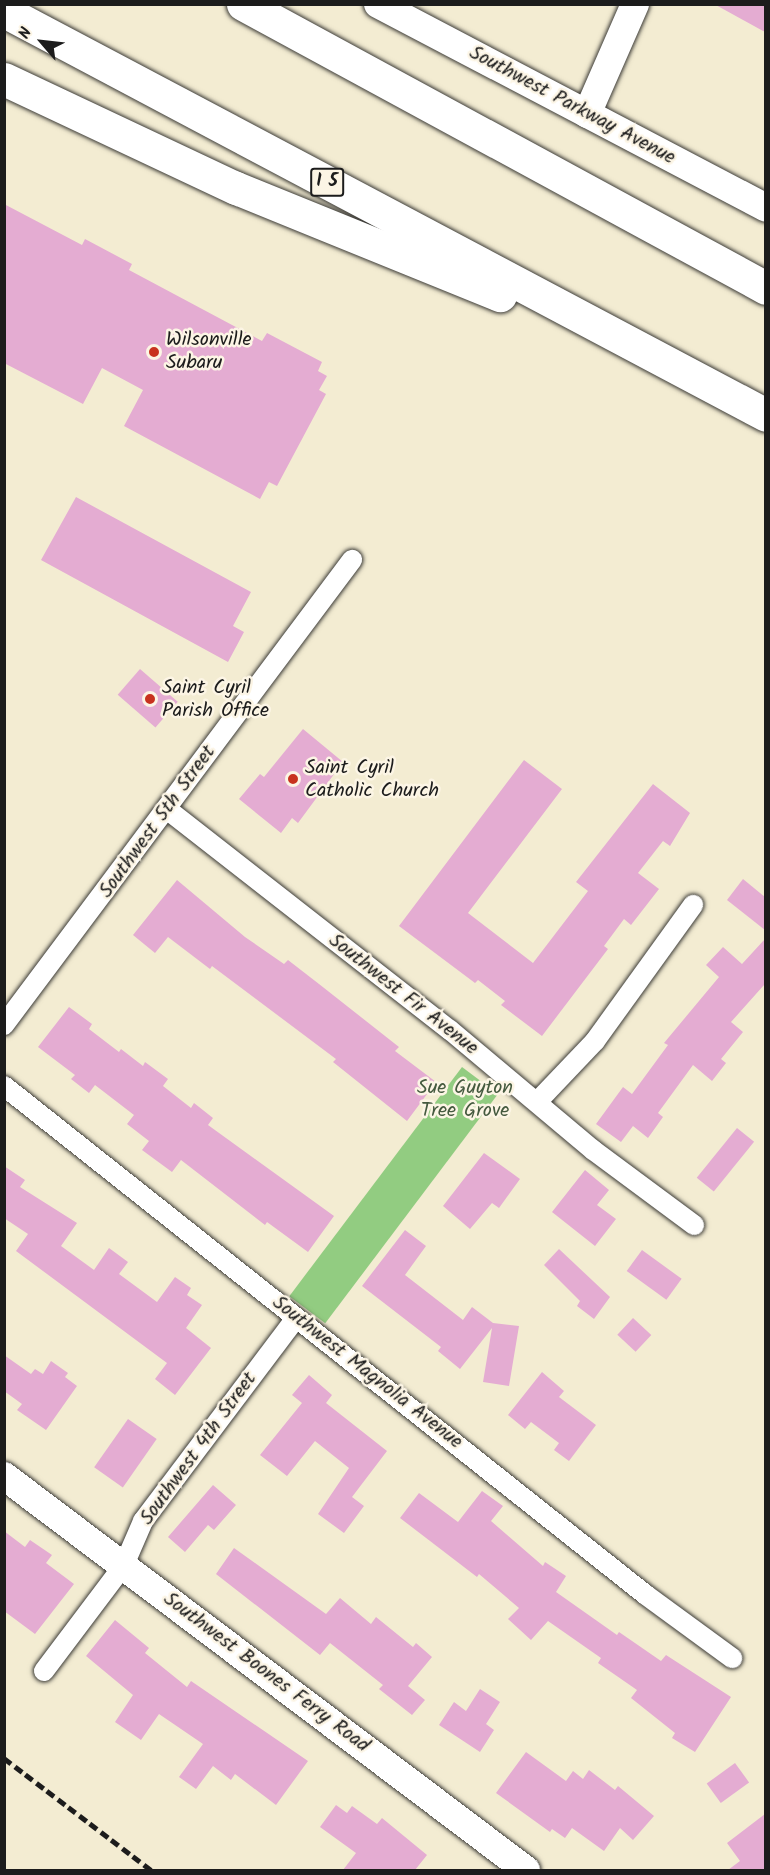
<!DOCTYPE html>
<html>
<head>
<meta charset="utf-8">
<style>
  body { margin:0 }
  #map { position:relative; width:770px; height:1875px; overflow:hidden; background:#f3ecd2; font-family:Kalam,sans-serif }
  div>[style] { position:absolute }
  .green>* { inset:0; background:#92cc81; transform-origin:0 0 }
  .building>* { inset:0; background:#e4acd2; transform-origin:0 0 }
  .roads { filter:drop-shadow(0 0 2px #3c3b37) drop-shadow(0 0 2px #3c3b37) }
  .street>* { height:20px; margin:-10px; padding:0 10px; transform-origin:10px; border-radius:10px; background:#fff }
  .secondary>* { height:28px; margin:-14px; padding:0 14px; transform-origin:14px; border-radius:14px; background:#fff }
  .highway>* { height:33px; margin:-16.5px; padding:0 16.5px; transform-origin:16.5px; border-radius:16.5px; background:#fff }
  .rail>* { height:4.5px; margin-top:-2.25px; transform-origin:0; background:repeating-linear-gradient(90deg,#1c1c1c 0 9px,transparent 0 13.5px) }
  .dots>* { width:16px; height:16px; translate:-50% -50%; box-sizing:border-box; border:3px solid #fcf5e5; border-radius:50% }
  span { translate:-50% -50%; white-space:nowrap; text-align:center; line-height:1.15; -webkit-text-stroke:5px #fcf5e5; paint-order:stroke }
  .shield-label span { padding:2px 4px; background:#fcf5e5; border:2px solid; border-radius:4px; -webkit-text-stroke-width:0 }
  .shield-label { font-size:18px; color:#1c1c1c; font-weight:700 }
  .street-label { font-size:20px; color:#1c1c1c }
  .poi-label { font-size:20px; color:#1c1c1c }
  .left { translate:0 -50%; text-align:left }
  .park-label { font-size:20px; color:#455a3f }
  .frame { position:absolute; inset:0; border:6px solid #1c1c1c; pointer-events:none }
  .north { position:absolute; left:12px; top:12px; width:60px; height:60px; -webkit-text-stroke:4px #fcf5e5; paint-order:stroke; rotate:298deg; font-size:16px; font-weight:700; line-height:24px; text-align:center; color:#1c1c1c }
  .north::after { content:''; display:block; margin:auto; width:21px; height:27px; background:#1c1c1c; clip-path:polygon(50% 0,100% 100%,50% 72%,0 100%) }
</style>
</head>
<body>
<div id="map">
  <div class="green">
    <i style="left:462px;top:1067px;width:45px;height:287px;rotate:37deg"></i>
  </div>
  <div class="building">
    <i style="clip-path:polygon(714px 4px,765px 4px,765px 32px)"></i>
    <i style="clip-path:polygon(4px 204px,82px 245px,85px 239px,132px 264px,129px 270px,262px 341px,267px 333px,322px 362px,318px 371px,327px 376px,319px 390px,326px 394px,277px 486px,269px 482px,260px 499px,124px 426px,143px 390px,102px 368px,83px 404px,4px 363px)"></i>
    <i style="clip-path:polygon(76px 497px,251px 592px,233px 626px,244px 632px,228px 662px,41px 560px)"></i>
    <i style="left:140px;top:669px;width:50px;height:34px;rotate:41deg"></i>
    <i style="clip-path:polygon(303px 729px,343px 762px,298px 823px,292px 818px,281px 833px,239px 799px,260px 774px,264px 777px)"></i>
    <i style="clip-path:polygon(524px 760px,562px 789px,468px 913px,533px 963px,588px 891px,576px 882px,653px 784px,690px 813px,670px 846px,663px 841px,638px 873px,659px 889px,631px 925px,624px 919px,604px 946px,608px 949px,542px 1036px,501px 1005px,505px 1001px,478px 980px,475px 983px,399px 926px)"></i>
    <i style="clip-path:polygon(743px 879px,765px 897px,765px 930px,727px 900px)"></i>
    <i style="clip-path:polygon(177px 880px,245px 937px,284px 964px,288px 960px,319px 984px,399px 1047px,395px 1051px,436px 1082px,407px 1121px,333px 1062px,336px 1059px,212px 966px,210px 969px,168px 937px,155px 953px,133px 935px)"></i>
    <i style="clip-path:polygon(765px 939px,765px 984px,731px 1022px,743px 1032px,721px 1059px,726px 1063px,712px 1081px,693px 1065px,658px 1113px,663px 1117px,648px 1138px,633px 1126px,621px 1142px,596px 1124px,623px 1087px,632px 1094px,668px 1045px,664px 1043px,719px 977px,706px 965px,723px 947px,742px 964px)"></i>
    <i style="clip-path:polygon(69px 1007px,92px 1024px,89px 1029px,119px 1052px,121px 1049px,143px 1066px,145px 1062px,168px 1079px,163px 1086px,191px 1108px,194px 1103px,213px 1118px,208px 1125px,334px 1216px,308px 1252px,267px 1222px,265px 1225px,181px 1160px,172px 1172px,142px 1150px,149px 1141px,127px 1124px,134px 1115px,95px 1085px,89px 1093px,71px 1079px,75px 1075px,38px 1047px)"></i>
    <i style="left:737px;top:1128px;width:22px;height:64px;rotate:39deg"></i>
    <i style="clip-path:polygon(484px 1153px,520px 1179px,499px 1208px,492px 1203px,470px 1229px,443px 1206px)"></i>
    <i style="clip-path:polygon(4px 1166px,25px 1180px,20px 1187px,77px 1223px,61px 1246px,94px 1270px,109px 1248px,128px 1262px,119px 1274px,157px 1302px,175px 1277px,191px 1288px,187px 1295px,202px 1305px,186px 1328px,211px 1348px,175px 1395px,155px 1379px,167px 1363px,16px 1251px,28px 1234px,4px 1218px)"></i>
    <i style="clip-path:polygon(585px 1170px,609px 1190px,597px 1205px,616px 1219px,595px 1246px,552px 1212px)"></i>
    <i style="clip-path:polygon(405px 1230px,426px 1246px,405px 1275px,463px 1320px,472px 1307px,493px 1323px,519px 1326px,509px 1386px,483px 1382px,492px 1328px,460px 1369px,438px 1351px,441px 1347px,362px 1286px)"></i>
    <i style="clip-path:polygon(559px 1249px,610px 1297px,594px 1319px,577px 1306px,580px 1301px,544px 1265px)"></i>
    <i style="left:642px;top:1250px;width:49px;height:26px;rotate:36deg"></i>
    <i style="left:633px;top:1318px;width:25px;height:23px;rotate:43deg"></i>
    <i style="clip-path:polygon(4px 1355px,31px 1374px,35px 1369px,43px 1374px,51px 1361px,68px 1373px,65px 1377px,77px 1386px,46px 1430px,17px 1410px,22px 1404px,4px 1391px)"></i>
    <i style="clip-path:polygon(542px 1372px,564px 1391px,559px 1397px,596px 1425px,569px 1461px,554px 1450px,559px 1443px,531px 1422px,525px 1429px,508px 1415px)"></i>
    <i style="clip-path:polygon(309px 1375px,332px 1395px,326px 1403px,387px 1451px,352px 1497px,364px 1506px,344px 1533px,318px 1514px,349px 1468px,315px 1441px,287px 1476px,260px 1455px,302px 1403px,292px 1395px)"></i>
    <i style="left:128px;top:1419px;width:35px;height:59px;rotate:35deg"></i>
    <i style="clip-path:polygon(213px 1485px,236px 1505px,214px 1530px,208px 1525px,185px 1552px,168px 1537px)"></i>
    <i style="clip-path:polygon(482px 1491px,503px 1506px,491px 1521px,543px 1566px,545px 1562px,566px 1576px,556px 1592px,617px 1635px,619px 1632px,661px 1661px,666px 1655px,731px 1697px,695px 1752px,672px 1738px,675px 1733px,631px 1698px,637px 1690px,598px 1663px,601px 1658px,548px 1621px,531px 1640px,508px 1619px,519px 1608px,479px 1574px,477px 1577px,400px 1518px,419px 1493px,458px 1522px)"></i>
    <i style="clip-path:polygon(4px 1531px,25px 1547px,30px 1540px,52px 1555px,46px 1563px,74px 1584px,35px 1634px,4px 1611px)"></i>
    <i style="clip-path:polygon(234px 1548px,326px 1614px,340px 1598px,371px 1624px,376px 1617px,413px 1647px,416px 1643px,432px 1657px,408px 1686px,425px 1700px,412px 1715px,379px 1689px,383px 1685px,330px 1643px,320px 1655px,216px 1574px)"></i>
    <i style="clip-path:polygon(115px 1620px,149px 1648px,145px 1653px,187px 1687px,191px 1681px,308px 1761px,276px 1805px,235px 1774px,231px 1780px,213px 1766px,196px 1789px,179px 1777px,203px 1744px,159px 1714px,141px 1740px,115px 1722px,133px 1695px,86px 1656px)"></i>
    <i style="clip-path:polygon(480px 1689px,500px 1702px,486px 1724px,494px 1730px,480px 1752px,439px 1725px,454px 1702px,466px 1711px)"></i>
    <i style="clip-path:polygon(526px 1752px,566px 1781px,573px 1771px,583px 1779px,589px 1770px,615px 1790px,618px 1786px,654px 1816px,633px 1840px,620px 1828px,604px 1851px,572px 1828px,565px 1838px,552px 1829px,550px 1832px,496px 1793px)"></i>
    <i style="left:735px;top:1763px;width:24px;height:35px;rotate:54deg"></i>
    <i style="clip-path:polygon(336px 1805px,347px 1813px,352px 1806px,377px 1824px,382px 1818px,427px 1855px,415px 1870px,343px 1870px,356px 1853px,320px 1827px)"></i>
    <i style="clip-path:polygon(765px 1814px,765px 1870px,728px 1870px,740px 1861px,727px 1843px)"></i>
  </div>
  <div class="roads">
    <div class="street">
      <i style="left:168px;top:810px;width:358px;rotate:38deg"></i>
      <i style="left:450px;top:1030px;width:187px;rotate:40deg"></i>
      <i style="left:593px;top:1150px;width:126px;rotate:36.6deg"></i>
      <i style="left:4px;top:1025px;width:581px;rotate:-53.19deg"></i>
      <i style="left:4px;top:1086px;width:819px;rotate:38.41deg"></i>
      <i style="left:646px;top:1595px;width:107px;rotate:36.2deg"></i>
      <i style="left:537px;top:1102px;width:84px;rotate:-46.4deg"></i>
      <i style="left:595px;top:1041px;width:168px;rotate:-54.2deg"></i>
      <i style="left:44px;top:1671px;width:133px;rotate:-53deg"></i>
      <i style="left:124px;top:1565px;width:48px;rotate:-66.6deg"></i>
      <i style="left:143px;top:1521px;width:254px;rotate:-53deg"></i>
    </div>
    <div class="secondary">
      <i style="left:378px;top:4px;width:438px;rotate:27.7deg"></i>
      <i style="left:587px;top:114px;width:120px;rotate:-66.4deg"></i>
      <i style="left:4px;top:1476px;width:654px;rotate:37.05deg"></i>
    </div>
    <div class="highway">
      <i style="left:243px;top:4px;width:595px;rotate:28.5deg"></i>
      <i style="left:4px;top:11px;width:862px;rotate:27.93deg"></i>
      <i style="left:4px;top:79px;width:256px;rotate:25.2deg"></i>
      <i style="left:236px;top:188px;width:285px;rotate:22.1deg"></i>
    </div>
  </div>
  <div class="rail">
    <i style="left:4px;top:1758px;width:185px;rotate:37.3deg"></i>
  </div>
  <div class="dots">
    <i style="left:154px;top:352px;background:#c8321e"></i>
    <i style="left:150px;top:699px;background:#c8321e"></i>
    <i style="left:293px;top:779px;background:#c8321e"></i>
  </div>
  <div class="shield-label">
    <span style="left:327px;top:182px">I 5</span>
  </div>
  <div class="street-label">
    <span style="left:572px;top:106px;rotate:28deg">Southwest Parkway Avenue</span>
    <span style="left:158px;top:822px;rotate:-54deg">Southwest 5th Street</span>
    <span style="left:403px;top:995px;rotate:38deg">Southwest Fir Avenue</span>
    <span style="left:367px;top:1373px;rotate:38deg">Southwest Magnolia Avenue</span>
    <span style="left:199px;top:1449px;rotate:-54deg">Southwest 4th Street</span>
    <span style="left:266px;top:1673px;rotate:37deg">Southwest Boones Ferry Road</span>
  </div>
  <div class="poi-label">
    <span class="left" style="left:166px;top:352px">Wilsonville<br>Subaru</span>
    <span class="left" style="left:162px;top:700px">Saint Cyril<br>Parish Office</span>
    <span class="left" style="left:305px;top:780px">Saint Cyril<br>Catholic Church</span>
  </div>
  <div class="park-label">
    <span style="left:465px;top:1100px">Sue Guyton<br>Tree Grove</span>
  </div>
  <div class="frame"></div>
  <div class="north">N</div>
</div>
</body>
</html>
